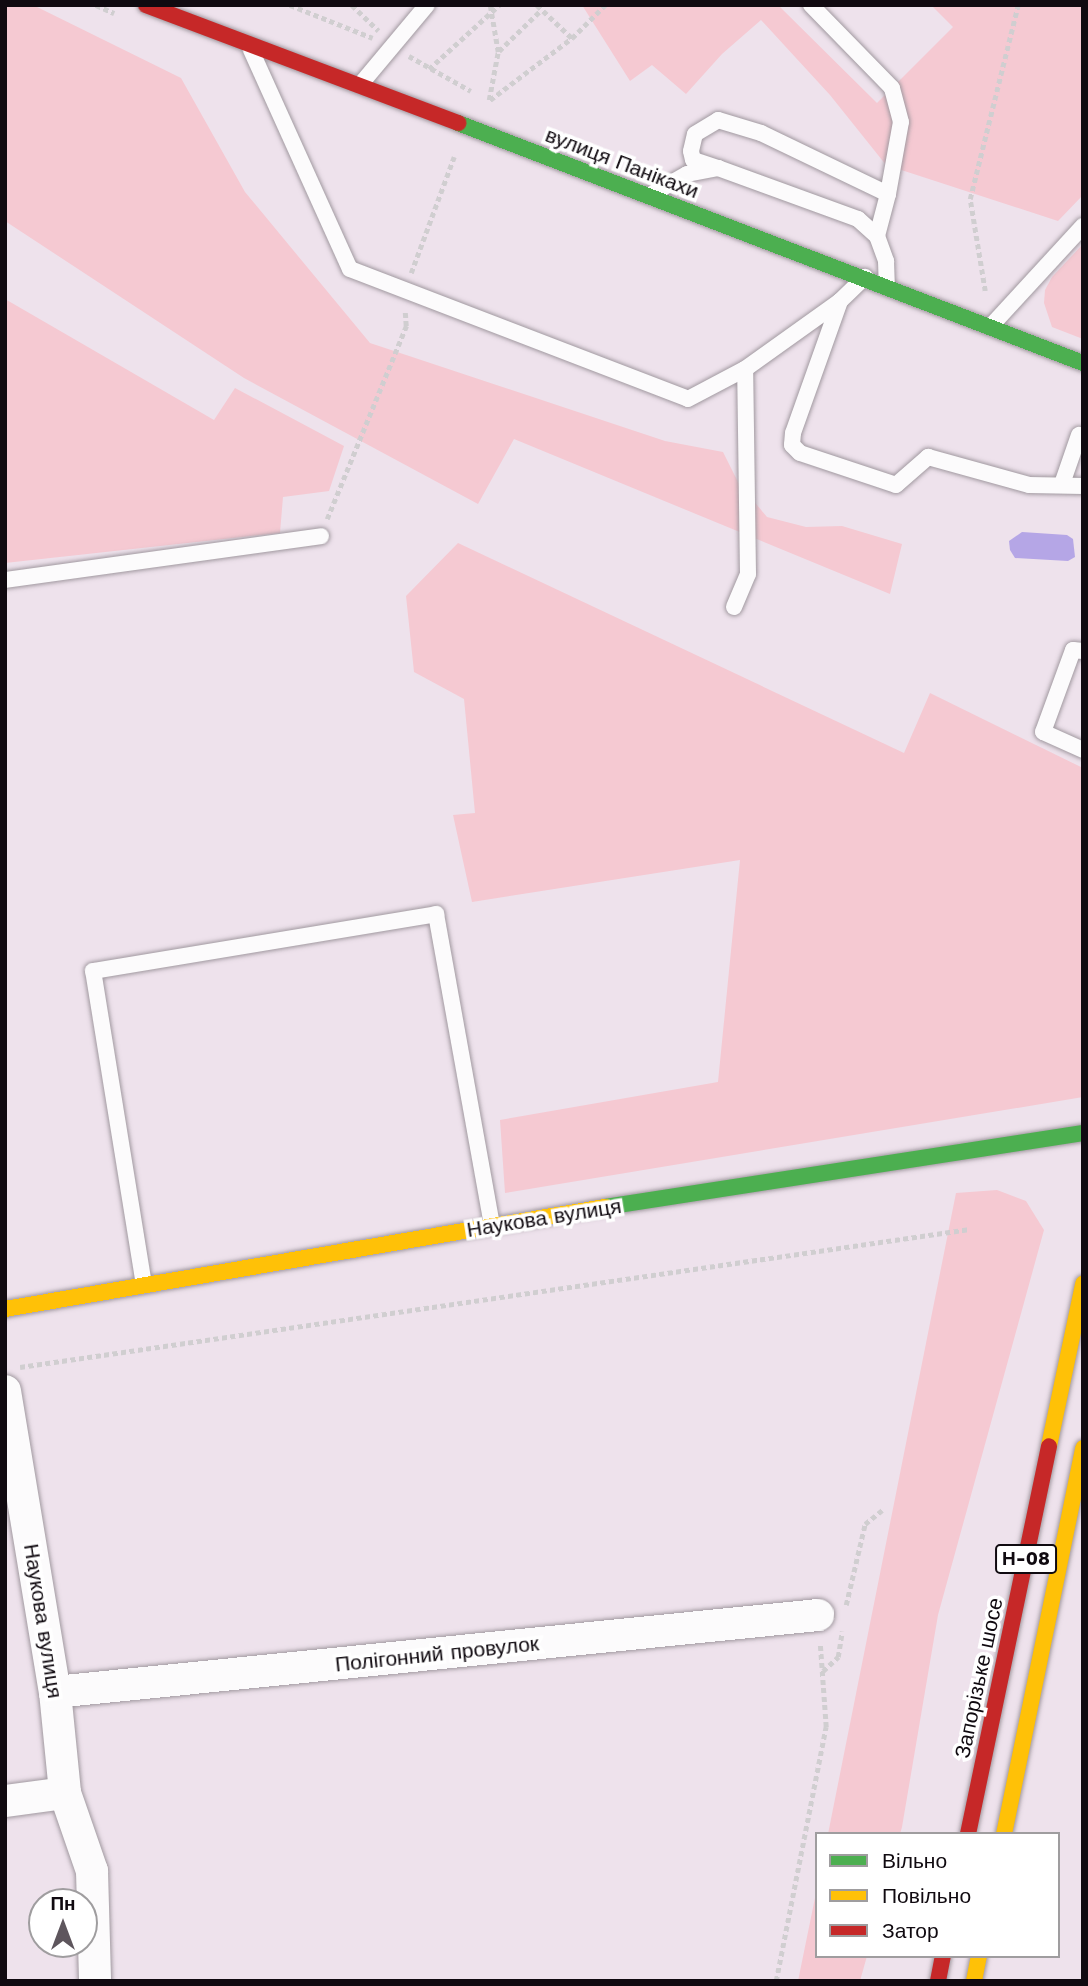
<!DOCTYPE html>
<html>
<head>
<meta charset="utf-8">
<style>
  body { margin:0 }
  #map { position:relative; width:1088px; height:1986px; overflow:hidden; background:#eee2ec; font-family:"Work Sans",sans-serif }
  div>[style] { position:absolute }
  .green>* { inset:0; background:#f5c9d2 }
  .water>* { inset:0; background:#b5a6e6 }
  .path>* { height:4.5px; margin-top:-2.25px; transform-origin:0; background:repeating-linear-gradient(90deg,#d0ced0 0 5px,transparent 0 8.5px) }
  .roads { filter:drop-shadow(0 0 2px #a199a0) drop-shadow(0 0 2px #a199a0) }
  .lane>* { height:16px; margin:-8px; padding:0 8px; transform-origin:8px; border-radius:8px; background:#fcfbfc }
  .street>* { height:32px; margin:-16px; padding:0 16px; transform-origin:16px; border-radius:16px; background:#fcfbfc }
  .fast>* { height:16px; margin:-8px; padding:0 8px; transform-origin:8px; border-radius:8px; background:#4caf50 }
  .slow>* { height:16px; margin:-8px; padding:0 8px; transform-origin:8px; border-radius:8px; background:#ffc107 }
  .jam>* { height:16px; margin:-8px; padding:0 8px; transform-origin:8px; border-radius:8px; background:#c62828 }
  span { translate:-50% -50%; white-space:nowrap; text-align:center; line-height:1.15; -webkit-text-stroke:7px #fff; paint-order:stroke }
  .shield-label span { padding:2px 5px; background:#fff; border:2px solid; border-radius:5px; -webkit-text-stroke-width:0 }
  .shield-label { font-size:19px; color:#100a10; font-weight:700 }
  .street-label { font-size:21px; color:#100a10 }
  .frame { position:absolute; inset:0; border:7px solid #100a10; pointer-events:none }
  .legend { position:absolute; left:815px; top:1832px; width:245px; height:126px; box-sizing:border-box; background:#fff; border:2px solid #9f9d9f; margin:0; padding:9px 12px; list-style:none; font-size:21px; color:#100a10 }
  .legend li { display:flex; align-items:center; gap:14px; height:35px }
  .legend b { width:35px; border:2px solid #9f9d9f }
  .north { position:absolute; left:28px; top:1888px; width:70px; height:70px; box-sizing:border-box; background:#fff; border:2px solid #9f9d9f; border-radius:50%; rotate:0deg; font-size:19px; font-weight:700; line-height:28px; text-align:center; color:#100a10 }
  .north::after { content:''; display:block; margin:auto; width:24px; height:32px; background:#5e565d; clip-path:polygon(50% 0,100% 100%,50% 72%,0 100%) }
</style>
</head>
<body>
<div id="map">
  <div class="green">
    <i style="clip-path:polygon(5px 5px,33px 5px,181px 78px,245px 192px,370px 343px,665px 441px,723px 452px,738px 482px,767px 517px,806px 527px,842px 526px,902px 544px,890px 594px,514px 439px,478px 504px,244px 378px,5px 221px)"></i>
    <i style="clip-path:polygon(582px 5px,778px 5px,877px 103px,953px 27px,931px 5px,1083px 5px,1083px 195px,1058px 221px,886px 165px,830px 95px,761px 20px,722px 54px,686px 94px,652px 65px,630px 81px)"></i>
    <i style="clip-path:polygon(1083px 244px,1083px 339px,1052px 327px,1044px 303px,1045px 290px,1052px 277px)"></i>
    <i style="clip-path:polygon(5px 299px,214px 420px,235px 388px,344px 446px,329px 491px,283px 497px,280px 533px,5px 563px)"></i>
    <i style="clip-path:polygon(458px 543px,904px 753px,930px 693px,1083px 768px,1083px 1097px,505px 1193px,500px 1120px,718px 1082px,740px 860px,472px 902px,453px 815px,475px 813px,464px 699px,414px 672px,406px 596px)"></i>
    <i style="clip-path:polygon(997px 1190px,1026px 1201px,1044px 1230px,938px 1615px,902px 1827px,900px 1834px,828px 1834px,956px 1193px)"></i>
    <i style="clip-path:polygon(817px 1888px,817px 1956px,867px 1956px,860px 1981px,798px 1981px)"></i>
  </div>
  <div class="water">
    <i style="clip-path:polygon(1022px 532px,1067px 535px,1073px 539px,1075px 557px,1068px 561px,1015px 558px,1010px 550px,1009px 541px)"></i>
  </div>
  <div class="path">
    <i style="left:96px;top:5px;width:20px;rotate:24deg"></i>
    <i style="left:290px;top:5px;width:89px;rotate:21.7deg"></i>
    <i style="left:352px;top:5px;width:37px;rotate:44deg"></i>
    <i style="left:537px;top:5px;width:48px;rotate:43.3deg"></i>
    <i style="left:499px;top:51px;width:59px;rotate:-44.3deg"></i>
    <i style="left:409px;top:56px;width:71px;rotate:29.4deg"></i>
    <i style="left:429px;top:69px;width:95px;rotate:-42.4deg"></i>
    <i style="left:489px;top:100px;width:49px;rotate:-79.4deg"></i>
    <i style="left:498px;top:52px;width:48px;rotate:-99.7deg"></i>
    <i style="left:490px;top:100px;width:103px;rotate:-37.1deg"></i>
    <i style="left:572px;top:38px;width:47px;rotate:-45deg"></i>
    <i style="left:411px;top:273px;width:124px;rotate:-69.7deg"></i>
    <i style="left:985px;top:291px;width:93px;rotate:-99.3deg"></i>
    <i style="left:970px;top:199px;width:200px;rotate:-76.1deg"></i>
    <i style="left:327px;top:519px;width:209px;rotate:-67.7deg"></i>
    <i style="left:406px;top:326px;width:14px;rotate:-94deg"></i>
    <i style="left:20px;top:1367px;width:960px;rotate:-8.27deg"></i>
    <i style="left:846px;top:1605px;width:83px;rotate:-76.8deg"></i>
    <i style="left:865px;top:1524px;width:22px;rotate:-39deg"></i>
    <i style="left:823px;top:1671px;width:21px;rotate:-43deg"></i>
    <i style="left:838px;top:1657px;width:26px;rotate:-81deg"></i>
    <i style="left:776px;top:1981px;width:259px;rotate:-78.9deg"></i>
    <i style="left:826px;top:1727px;width:83px;rotate:-94.1deg"></i>
  </div>
  <div class="roads">
    <div class="lane">
      <i style="left:251px;top:50px;width:240px;rotate:65.7deg"></i>
      <i style="left:350px;top:269px;width:362px;rotate:21deg"></i>
      <i style="left:688px;top:399px;width:64px;rotate:-27.8deg"></i>
      <i style="left:745px;top:369px;width:117px;rotate:-35.6deg"></i>
      <i style="left:840px;top:301px;width:35px;rotate:-44deg"></i>
      <i style="left:360px;top:85px;width:104px;rotate:-50.1deg"></i>
      <i style="left:718px;top:168px;width:26px;rotate:-162deg"></i>
      <i style="left:693px;top:160px;width:9px;rotate:-103deg"></i>
      <i style="left:691px;top:151px;width:17px;rotate:-77deg"></i>
      <i style="left:695px;top:134px;width:27px;rotate:-31deg"></i>
      <i style="left:718px;top:120px;width:45px;rotate:16.8deg"></i>
      <i style="left:761px;top:133px;width:141px;rotate:25.7deg"></i>
      <i style="left:888px;top:194px;width:73px;rotate:-79.8deg"></i>
      <i style="left:901px;top:122px;width:35px;rotate:-105deg"></i>
      <i style="left:892px;top:88px;width:116px;rotate:-134.3deg"></i>
      <i style="left:652px;top:194px;width:40px;rotate:-29.7deg"></i>
      <i style="left:687px;top:174px;width:32px;rotate:-11deg"></i>
      <i style="left:718px;top:168px;width:149px;rotate:20deg"></i>
      <i style="left:858px;top:219px;width:25px;rotate:42deg"></i>
      <i style="left:877px;top:236px;width:27px;rotate:70deg"></i>
      <i style="left:886px;top:261px;width:23px;rotate:88deg"></i>
      <i style="left:877px;top:236px;width:43px;rotate:-75.3deg"></i>
      <i style="left:840px;top:301px;width:140px;rotate:109.6deg"></i>
      <i style="left:793px;top:433px;width:12px;rotate:95deg"></i>
      <i style="left:792px;top:445px;width:11px;rotate:45deg"></i>
      <i style="left:800px;top:453px;width:101px;rotate:18.4deg"></i>
      <i style="left:896px;top:485px;width:43px;rotate:-41.2deg"></i>
      <i style="left:928px;top:457px;width:105px;rotate:15.5deg"></i>
      <i style="left:1029px;top:485px;width:54px;rotate:1.1deg"></i>
      <i style="left:991px;top:326px;width:136px;rotate:-47.4deg"></i>
      <i style="left:1062px;top:484px;width:52px;rotate:-70.9deg"></i>
      <i style="left:5px;top:580px;width:319px;rotate:-7.9deg"></i>
      <i style="left:734px;top:607px;width:36px;rotate:-67deg"></i>
      <i style="left:748px;top:574px;width:205px;rotate:-90.8deg"></i>
      <i style="left:1083px;top:651px;width:10px;rotate:-174deg"></i>
      <i style="left:1073px;top:650px;width:87px;rotate:110.1deg"></i>
      <i style="left:1043px;top:732px;width:44px;rotate:24.2deg"></i>
      <i style="left:144px;top:1285px;width:318px;rotate:-99.2deg"></i>
      <i style="left:93px;top:971px;width:348px;rotate:-9.4deg"></i>
      <i style="left:436px;top:914px;width:316px;rotate:79.8deg"></i>
    </div>
    <div class="street">
      <i style="left:5px;top:1391px;width:305px;rotate:80.6deg"></i>
      <i style="left:55px;top:1692px;width:101px;rotate:84.3deg"></i>
      <i style="left:65px;top:1793px;width:61px;rotate:172.4deg"></i>
      <i style="left:55px;top:1692px;width:767px;rotate:-5.76deg"></i>
      <i style="left:65px;top:1793px;width:83px;rotate:70.9deg"></i>
      <i style="left:92px;top:1871px;width:110px;rotate:88.4deg"></i>
    </div>
    <div class="fast">
      <i style="left:458px;top:123px;width:669px;rotate:21.01deg"></i>
      <i style="left:605px;top:1207px;width:484px;rotate:-8.8deg"></i>
    </div>
    <div class="slow">
      <i style="left:5px;top:1309px;width:609px;rotate:-9.65deg"></i>
      <i style="left:1049px;top:1446px;width:166px;rotate:-78.1deg"></i>
      <i style="left:1004px;top:1834px;width:394px;rotate:-78.4deg"></i>
      <i style="left:974px;top:1981px;width:25px;rotate:-79deg"></i>
    </div>
    <div class="jam">
      <i style="left:146px;top:5px;width:334px;rotate:20.7deg"></i>
      <i style="left:968px;top:1834px;width:396px;rotate:-78.2deg"></i>
      <i style="left:938px;top:1981px;width:25px;rotate:-79deg"></i>
    </div>
  </div>
  <div class="shield-label">
    <span style="left:1026px;top:1559px">Н-08</span>
  </div>
  <div class="street-label">
    <span style="left:622px;top:163px;rotate:21deg">вулиця Панікахи</span>
    <span style="left:544px;top:1218px;rotate:-9deg">Наукова вулиця</span>
    <span style="left:43px;top:1621px;rotate:81deg">Наукова вулиця</span>
    <span style="left:437px;top:1654px;rotate:-6deg">Полігонний провулок</span>
    <span style="left:979px;top:1678px;rotate:-78deg">Запорізьке шосе</span>
  </div>
  <div class="frame"></div>
  <ul class="legend">
  <li><b style="height:9px;background:#4caf50"></b>Вільно</li>
  <li><b style="height:9px;background:#ffc107"></b>Повільно</li>
  <li><b style="height:9px;background:#c62828"></b>Затор</li>
  </ul>
  <div class="north">Пн</div>
</div>
</body>
</html>
